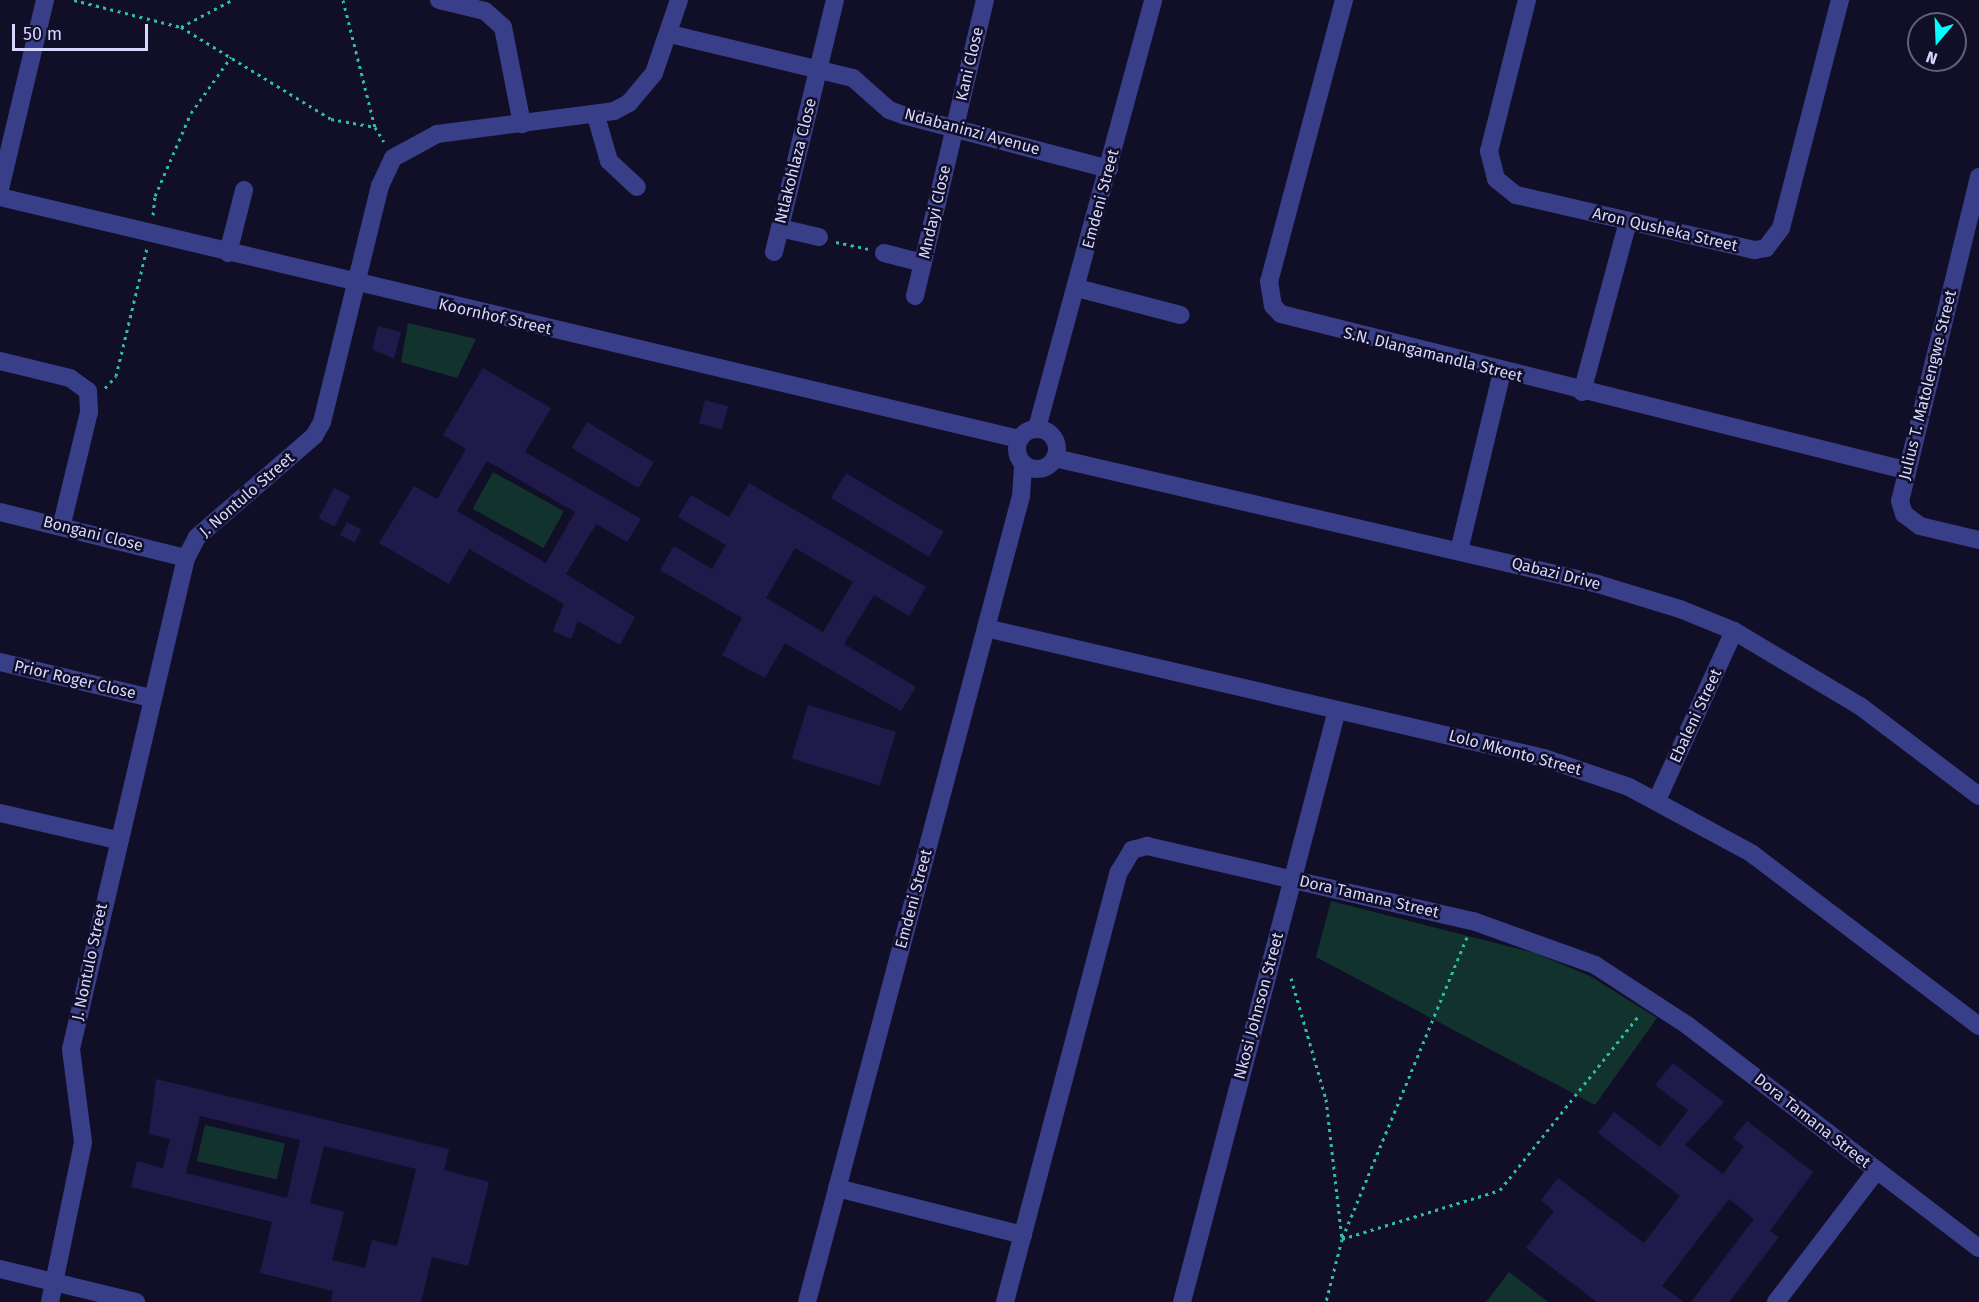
<!DOCTYPE html>
<html>
<head>
<meta charset="utf-8">
<style>
  body { margin:0 }
  #map { position:relative; width:1979px; height:1302px; overflow:hidden; background:#110f28; font-family:"Fira Sans",sans-serif }
  div>[style] { position:absolute }
  .green>* { inset:0; background:#12322e; transform-origin:0 0 }
  .building>* { inset:0; background:#1f1a49; transform-origin:0 0 }
  .path>* { height:3px; margin-top:-1.5px; transform-origin:0; background:repeating-linear-gradient(90deg,#2cbda5 0 3px,transparent 0 7.5px) }
  .minor>* { height:18px; margin:-9px; padding:0 9px; transform-origin:9px; border-radius:9px; background:#393e88 }
  .minor>.ring { margin:-9px; padding:0; box-sizing:content-box; background:none; border:18px solid #393e88; border-radius:50% }
  span { translate:-50% -50%; white-space:nowrap; text-align:center; line-height:1.15; -webkit-text-stroke:5px #110f28; paint-order:stroke }
  .street-label { font-size:16px; color:#d6d6ff }
  .north { position:absolute; left:1907px; top:12px; width:60px; height:60px; box-sizing:border-box; background:#110f28; border:2px solid #605f7e; border-radius:50%; rotate:199deg; font-size:16px; font-weight:700; line-height:24px; text-align:center; color:#d6d6ff }
  .north::after { content:''; display:block; margin:auto; width:21px; height:27px; background:#02ffff; clip-path:polygon(50% 0,100% 100%,50% 72%,0 100%) }
  .scale { position:absolute; left:12px; top:24px; width:136px; height:27px; box-sizing:border-box; border:3px solid #d6d6ff; border-top:0; padding-left:8px; font-size:18px; line-height:21px; white-space:nowrap; color:#d6d6ff; -webkit-text-stroke:4px #110f28; paint-order:stroke }
</style>
</head>
<body>
<div id="map">
  <div class="green">
    <i style="clip-path:polygon(408px 323px,476px 339px,457px 378px,401px 362px)"></i>
    <i style="left:493px;top:472px;width:81px;height:42px;rotate:29deg"></i>
    <i style="clip-path:polygon(1331px 901px,1535px 953px,1590px 976px,1657px 1018px,1595px 1105px,1316px 957px)"></i>
    <i style="left:205px;top:1125px;width:82px;height:37px;rotate:13deg"></i>
    <i style="clip-path:polygon(1509px 1272px,1548px 1302px,1486px 1302px)"></i>
  </div>
  <div class="building">
    <i style="clip-path:polygon(378px 326px,401px 332px,394px 359px,372px 349px)"></i>
    <i style="clip-path:polygon(evenodd,483px 368px,551px 408px,525px 452px,641px 519px,627px 542px,596px 524px,566px 574px,635px 617px,620px 645px,578px 621px,571px 639px,553px 631px,564px 604px,469px 549px,449px 584px,379px 543px,414px 486px,437px 499px,466px 449px,443px 435px,483px 368px,487px 461px,575px 512px,546px 563px,457px 511px,487px 461px)"></i>
    <i style="left:705px;top:400px;width:24px;height:24px;rotate:15deg"></i>
    <i style="left:587px;top:422px;width:78px;height:30px;rotate:31deg"></i>
    <i style="left:846px;top:473px;width:114px;height:29px;rotate:31deg"></i>
    <i style="clip-path:polygon(evenodd,749px 483px,926px 587px,909px 616px,874px 595px,844px 644px,916px 687px,901px 711px,785px 643px,765px 678px,722px 655px,742px 618px,660px 570px,674px 546px,712px 569px,726px 545px,678px 517px,691px 495px,729px 517px,749px 483px,795px 548px,853px 582px,823px 632px,766px 598px,795px 548px)"></i>
    <i style="left:334px;top:488px;width:18px;height:34px;rotate:27deg"></i>
    <i style="left:347px;top:522px;width:16px;height:15px;rotate:27deg"></i>
    <i style="left:808px;top:705px;width:92px;height:56px;rotate:17deg"></i>
    <i style="clip-path:polygon(1673px 1063px,1724px 1102px,1685px 1145px,1723px 1174px,1744px 1146px,1733px 1138px,1747px 1121px,1813px 1172px,1770px 1231px,1779px 1237px,1729px 1302px,1691px 1302px,1754px 1219px,1729px 1199px,1662px 1286px,1684px 1302px,1597px 1302px,1526px 1248px,1554px 1211px,1541px 1200px,1558px 1178px,1644px 1243px,1680px 1196px,1598px 1133px,1614px 1112px,1660px 1147px,1688px 1110px,1655px 1085px)"></i>
    <i style="clip-path:polygon(evenodd,156px 1079px,449px 1149px,444px 1170px,489px 1182px,468px 1266px,432px 1257px,421px 1302px,331px 1302px,333px 1291px,260px 1273px,272px 1222px,131px 1187px,137px 1161px,163px 1168px,170px 1139px,149px 1134px,156px 1079px,200px 1116px,300px 1140px,287px 1198px,186px 1173px,200px 1116px,156px 1079px,324px 1146px,416px 1169px,397px 1246px,372px 1240px,365px 1268px,332px 1260px,344px 1212px,310px 1203px,324px 1146px)"></i>
  </div>
  <div class="path">
    <i style="left:74px;top:0;width:110px;rotate:14.2deg"></i>
    <i style="left:181px;top:27px;width:58px;rotate:-27.9deg"></i>
    <i style="left:343px;top:0;width:131px;rotate:75.9deg"></i>
    <i style="left:375px;top:127px;width:17px;rotate:59deg"></i>
    <i style="left:181px;top:27px;width:176px;rotate:31.5deg"></i>
    <i style="left:331px;top:119px;width:45px;rotate:10.3deg"></i>
    <i style="left:153px;top:215px;width:19px;rotate:-84deg"></i>
    <i style="left:155px;top:196px;width:90px;rotate:-66.6deg"></i>
    <i style="left:191px;top:113px;width:69px;rotate:-54.5deg"></i>
    <i style="left:836px;top:242px;width:33px;rotate:12deg"></i>
    <i style="left:105px;top:388px;width:16px;rotate:-47deg"></i>
    <i style="left:116px;top:376px;width:132px;rotate:-76.4deg"></i>
    <i style="left:1467px;top:937px;width:327px;rotate:112.5deg"></i>
    <i style="left:1342px;top:1239px;width:165px;rotate:-17.2deg"></i>
    <i style="left:1500px;top:1190px;width:223px;rotate:-51.5deg"></i>
    <i style="left:1291px;top:978px;width:126px;rotate:73.9deg"></i>
    <i style="left:1326px;top:1099px;width:141px;rotate:83.5deg"></i>
    <i style="left:1342px;top:1239px;width:65px;rotate:104.3deg"></i>
  </div>
  <div class="minor">
    <i style="left:439px;top:0;width:47px;rotate:13.4deg"></i>
    <i style="left:485px;top:11px;width:24px;rotate:42deg"></i>
    <i style="left:503px;top:27px;width:99px;rotate:78.9deg"></i>
    <i style="left:1344px;top:0;width:291px;rotate:104.9deg"></i>
    <i style="left:1269px;top:281px;width:25px;rotate:81deg"></i>
    <i style="left:1273px;top:306px;width:11px;rotate:45deg"></i>
    <i style="left:1281px;top:314px;width:643px;rotate:14.04deg"></i>
    <i style="left:1527px;top:0;width:156px;rotate:104.1deg"></i>
    <i style="left:1489px;top:151px;width:29px;rotate:76deg"></i>
    <i style="left:1496px;top:179px;width:26px;rotate:39deg"></i>
    <i style="left:1516px;top:195px;width:245px;rotate:13deg"></i>
    <i style="left:1755px;top:250px;width:11px;rotate:-10deg"></i>
    <i style="left:1766px;top:248px;width:25px;rotate:-53deg"></i>
    <i style="left:1781px;top:228px;width:236px;rotate:-75.5deg"></i>
    <i style="left:670px;top:34px;width:188px;rotate:13.5deg"></i>
    <i style="left:853px;top:78px;width:48px;rotate:41.6deg"></i>
    <i style="left:889px;top:110px;width:15px;rotate:20deg"></i>
    <i style="left:903px;top:115px;width:213px;rotate:14.7deg"></i>
    <i style="left:596px;top:116px;width:47px;rotate:73.9deg"></i>
    <i style="left:609px;top:161px;width:38px;rotate:43deg"></i>
    <i style="left:1979px;top:177px;width:333px;rotate:103.7deg"></i>
    <i style="left:1900px;top:501px;width:14px;rotate:73deg"></i>
    <i style="left:1904px;top:514px;width:20px;rotate:37deg"></i>
    <i style="left:1920px;top:526px;width:61px;rotate:13.3deg"></i>
    <i style="left:0;top:189px;width:194px;rotate:-76.6deg"></i>
    <i style="left:0;top:197px;width:1047px;rotate:13.36deg"></i>
    <i style="left:780px;top:228px;width:40px;rotate:13deg"></i>
    <i style="left:774px;top:252px;width:259px;rotate:-76.4deg"></i>
    <i style="left:228px;top:253px;width:65px;rotate:-75.7deg"></i>
    <i style="left:884px;top:253px;width:40px;rotate:14.4deg"></i>
    <i style="left:1077px;top:288px;width:107px;rotate:14.6deg"></i>
    <i style="left:915px;top:296px;width:304px;rotate:-76.7deg"></i>
    <i style="left:0;top:361px;width:72px;rotate:13.7deg"></i>
    <i style="left:70px;top:378px;width:22px;rotate:36deg"></i>
    <i style="left:88px;top:391px;width:21px;rotate:87deg"></i>
    <i style="left:89px;top:412px;width:115px;rotate:103.6deg"></i>
    <i style="left:1582px;top:392px;width:176px;rotate:-74.9deg"></i>
    <i style="left:1037px;top:428px;width:443px;rotate:-74.8deg"></i>
    <i class="ring" style="left:1017px;top:429px;width:22px;height:22px"></i>
    <i style="left:1055px;top:458px;width:557px;rotate:13.06deg"></i>
    <i style="left:1598px;top:584px;width:86px;rotate:17deg"></i>
    <i style="left:1680px;top:609px;width:58px;rotate:22.2deg"></i>
    <i style="left:1734px;top:631px;width:147px;rotate:30.8deg"></i>
    <i style="left:1860px;top:706px;width:149px;rotate:37.1deg"></i>
    <i style="left:0;top:512px;width:192px;rotate:13.9deg"></i>
    <i style="left:1459px;top:551px;width:184px;rotate:-76.5deg"></i>
    <i style="left:986px;top:628px;width:573px;rotate:13.11deg"></i>
    <i style="left:1544px;top:758px;width:90px;rotate:18.8deg"></i>
    <i style="left:1629px;top:787px;width:139px;rotate:28.4deg"></i>
    <i style="left:1751px;top:853px;width:286px;rotate:37.2deg"></i>
    <i style="left:0;top:662px;width:155px;rotate:13.4deg"></i>
    <i style="left:1657px;top:800px;width:186px;rotate:-65.5deg"></i>
    <i style="left:0;top:813px;width:120px;rotate:13deg"></i>
    <i style="left:837px;top:1188px;width:192px;rotate:14.2deg"></i>
    <i style="left:0;top:1269px;width:140px;rotate:13.6deg"></i>
    <i style="left:50px;top:1302px;width:163px;rotate:-78.3deg"></i>
    <i style="left:83px;top:1142px;width:94px;rotate:-97.4deg"></i>
    <i style="left:71px;top:1049px;width:504px;rotate:-76.82deg"></i>
    <i style="left:186px;top:558px;width:24px;rotate:-62deg"></i>
    <i style="left:197px;top:537px;width:155px;rotate:-40.8deg"></i>
    <i style="left:314px;top:436px;width:16px;rotate:-60deg"></i>
    <i style="left:322px;top:422px;width:243px;rotate:-76.2deg"></i>
    <i style="left:380px;top:186px;width:31px;rotate:-65deg"></i>
    <i style="left:393px;top:158px;width:50px;rotate:-28.6deg"></i>
    <i style="left:437px;top:134px;width:178px;rotate:-7.4deg"></i>
    <i style="left:614px;top:111px;width:17px;rotate:-28deg"></i>
    <i style="left:629px;top:103px;width:39px;rotate:-50deg"></i>
    <i style="left:654px;top:73px;width:77px;rotate:-71.1deg"></i>
    <i style="left:807px;top:1302px;width:834px;rotate:-75.13deg"></i>
    <i style="left:1021px;top:496px;width:32px;rotate:-86deg"></i>
    <i style="left:1005px;top:1302px;width:445px;rotate:-75.2deg"></i>
    <i style="left:1119px;top:872px;width:26px;rotate:-59deg"></i>
    <i style="left:1132px;top:850px;width:16px;rotate:-15deg"></i>
    <i style="left:1147px;top:846px;width:335px;rotate:13deg"></i>
    <i style="left:1473px;top:921px;width:130px;rotate:19.8deg"></i>
    <i style="left:1595px;top:965px;width:110px;rotate:33.1deg"></i>
    <i style="left:1687px;top:1025px;width:367px;rotate:37.4deg"></i>
    <i style="left:1182px;top:1302px;width:612px;rotate:-75.33deg"></i>
    <i style="left:1776px;top:1302px;width:165px;rotate:-52.6deg"></i>
  </div>
  <div class="street-label">
    <span style="left:970px;top:64px;rotate:-77deg">Kani Close</span>
    <span style="left:972px;top:132px;rotate:15deg">Ndabaninzi Avenue</span>
    <span style="left:796px;top:161px;rotate:-76deg">Ntlakohlaza Close</span>
    <span style="left:1101px;top:199px;rotate:-75deg">Emdeni Street</span>
    <span style="left:935px;top:212px;rotate:-77deg">Mndayi Close</span>
    <span style="left:1665px;top:230px;rotate:13deg">Aron Qusheka Street</span>
    <span style="left:495px;top:317px;rotate:13deg">Koornhof Street</span>
    <span style="left:1433px;top:355px;rotate:14deg">S.N. Dlangamandla Street</span>
    <span style="left:1928px;top:385px;rotate:-76deg">Julius T. Matolengwe Street</span>
    <span style="left:247px;top:495px;rotate:-41deg">J. Nontulo Street</span>
    <span style="left:93px;top:534px;rotate:14deg">Bongani Close</span>
    <span style="left:1556px;top:574px;rotate:14deg">Qabazi Drive</span>
    <span style="left:75px;top:680px;rotate:13deg">Prior Roger Close</span>
    <span style="left:1696px;top:716px;rotate:-65deg">Ebaleni Street</span>
    <span style="left:1515px;top:753px;rotate:15deg">Lolo Mkonto Street</span>
    <span style="left:1369px;top:897px;rotate:13deg">Dora Tamana Street</span>
    <span style="left:914px;top:899px;rotate:-75deg">Emdeni Street</span>
    <span style="left:90px;top:962px;rotate:-78deg">J. Nontulo Street</span>
    <span style="left:1259px;top:1006px;rotate:-75deg">Nkosi Johnson Street</span>
    <span style="left:1812px;top:1121px;rotate:38deg">Dora Tamana Street</span>
  </div>
  <div class="north">N</div>
  <div class="scale">50 m</div>
</div>
</body>
</html>
